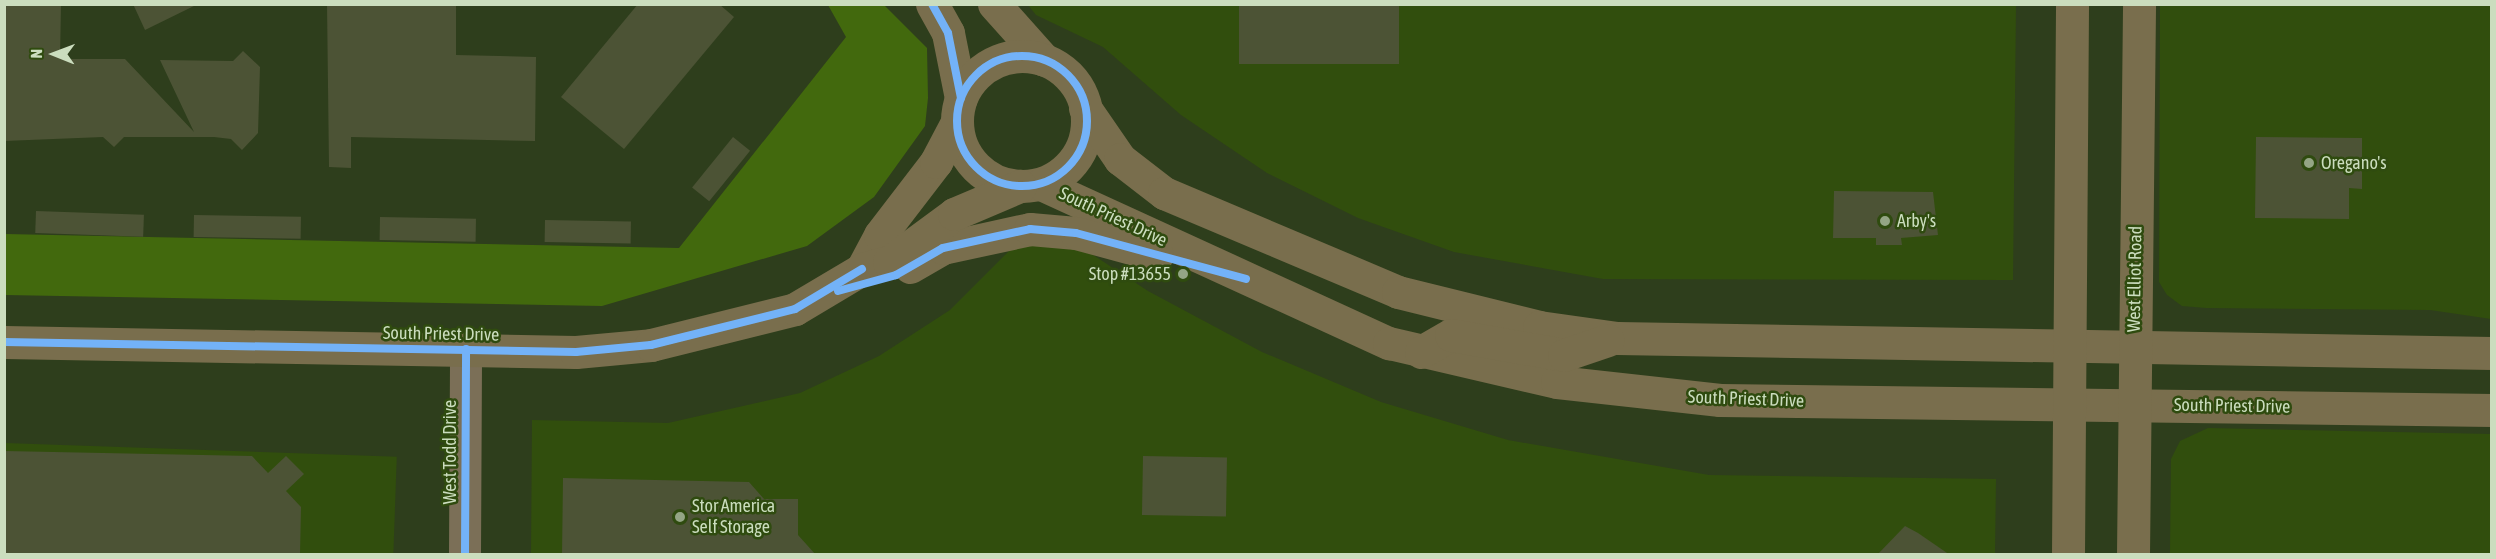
<!DOCTYPE html>
<html>
<head>
<meta charset="utf-8">
<style>
  body { margin:0 }
  #map { position:relative; width:2496px; height:559px; overflow:hidden; background:#2e3e1c; font-family:"Asap Condensed",sans-serif }
  div>[style] { position:absolute }
  .built>* { inset:0; background:#314e0d; transform-origin:0 0 }
  .green>* { inset:0; background:#42690d }
  .building>* { inset:0; background:#4c5335; transform-origin:0 0 }
  .street>* { height:32px; margin:-16px; padding:0 16px; transform-origin:16px; border-radius:16px; background:#7b6f57 }
  .secondary>* { height:33px; margin:-16.5px; padding:0 16.5px; transform-origin:16.5px; border-radius:16.5px; background:#796e4d }
  .secondary>.ring { margin:-16.5px; padding:0; box-sizing:content-box; background:none; border:33px solid #796e4d; border-radius:50% }
  .cycleway>* { height:8px; margin:-4px; padding:0 4px; transform-origin:4px; border-radius:4px; background:#73b2f8 }
  .cycleway>.ring { margin:-4px; padding:0; box-sizing:content-box; background:none; border:8px solid #73b2f8; border-radius:50% }
  .dots>* { width:16px; height:16px; translate:-50% -50%; box-sizing:border-box; border:3px solid #2f4b0f; border-radius:50% }
  span { translate:-50% -50%; white-space:nowrap; text-align:center; line-height:1.15; -webkit-text-stroke:5px #2f4b0f; paint-order:stroke }
  .poi-label { font-size:18px; color:#cbddbe }
  .left { translate:0 -50%; text-align:left }
  .right { translate:-100% -50%; text-align:right }
  .street-label { font-size:18px; color:#cbddbe }
  .frame { position:absolute; inset:0; border:6px solid #cbddbe; pointer-events:none }
  .north { position:absolute; left:24px; top:24px; width:60px; height:60px; -webkit-text-stroke:4px #2f4b0f; paint-order:stroke; rotate:271deg; font-size:16px; font-weight:700; line-height:24px; text-align:center; color:#cbddbe }
  .north::after { content:''; display:block; margin:auto; width:21px; height:27px; background:#cbddbe; clip-path:polygon(50% 0,100% 100%,50% 72%,0 100%) }
</style>
</head>
<body>
<div id="map">
  <div class="built">
    <i style="clip-path:polygon(1028px 5px,2016px 5px,2013px 280px,1603px 279px,1454px 252px,1358px 218px,1267px 173px,1181px 115px,1103px 47px,1036px 15px)"></i>
    <i style="clip-path:polygon(2160px 5px,2491px 5px,2491px 319px,2430px 310px,2206px 308px,2182px 306px,2167px 295px,2159px 282px)"></i>
    <i style="clip-path:polygon(1040px 220px,1148px 291px,1262px 352px,1381px 402px,1508px 440px,1709px 475px,1996px 479px,1995px 554px,531px 554px,532px 420px,668px 423px,800px 393px,879px 356px,950px 310px)"></i>
    <i style="clip-path:polygon(2208px 428px,2491px 434px,2491px 554px,2170px 554px,2171px 459px,2180px 441px)"></i>
    <i style="left:5px;top:443px;width:392px;height:111px;rotate:2deg"></i>
  </div>
  <div class="green">
    <i style="clip-path:polygon(828px 5px,884px 5px,927px 48px,928px 98px,925px 126px,874px 197px,807px 246px,602px 306px,5px 295px,5px 234px,679px 248px,846px 37px)"></i>
  </div>
  <div class="building">
    <i style="clip-path:polygon(4px 4px,61px 4px,60px 59px,125px 59px,194px 132px,160px 60px,233px 61px,243px 51px,260px 67px,258px 133px,242px 150px,231px 139px,214px 137px,124px 137px,114px 147px,103px 137px,4px 141px)"></i>
    <i style="clip-path:polygon(133px 4px,198px 4px,145px 30px)"></i>
    <i style="clip-path:polygon(327px 4px,456px 4px,456px 55px,536px 57px,535px 141px,351px 137px,351px 168px,329px 167px)"></i>
    <i style="clip-path:polygon(638px 4px,719px 4px,734px 17px,624px 149px,561px 97px)"></i>
    <i style="left:1239px;top:4px;width:160px;height:60px"></i>
    <i style="left:733px;top:137px;width:22px;height:65px;rotate:39deg"></i>
    <i style="clip-path:polygon(2256px 137px,2362px 138px,2362px 189px,2349px 188px,2349px 219px,2255px 218px)"></i>
    <i style="clip-path:polygon(1834px 191px,1933px 192px,1938px 235px,1901px 238px,1902px 245px,1876px 245px,1876px 238px,1833px 238px)"></i>
    <i style="left:36px;top:211px;width:108px;height:22px;rotate:2deg"></i>
    <i style="left:194px;top:215px;width:107px;height:22px;rotate:1deg"></i>
    <i style="left:380px;top:217px;width:96px;height:23px;rotate:1deg"></i>
    <i style="left:545px;top:220px;width:86px;height:22px;rotate:1deg"></i>
    <i style="clip-path:polygon(4px 451px,252px 456px,268px 473px,286px 456px,304px 474px,286px 491px,301px 507px,300px 555px,4px 555px)"></i>
    <i style="left:1143px;top:456px;width:84px;height:59px;rotate:1deg"></i>
    <i style="clip-path:polygon(563px 478px,749px 482px,764px 499px,798px 499px,798px 535px,816px 555px,562px 555px)"></i>
    <i style="clip-path:polygon(1905px 526px,1918px 533px,1950px 555px,1877px 555px)"></i>
  </div>
  <div class="street">
    <i style="left:465px;top:554px;width:205px;rotate:-89.7deg"></i>
  </div>
  <div class="secondary">
    <i style="left:932px;top:4px;width:33px;rotate:61deg"></i>
    <i style="left:948px;top:33px;width:66px;rotate:78.7deg"></i>
    <i style="left:994px;top:4px;width:75px;rotate:48.2deg"></i>
    <i class="ring" style="left:957px;top:56px;width:97px;height:97px"></i>
    <i style="left:1085px;top:108px;width:62px;rotate:55.5deg"></i>
    <i style="left:1120px;top:159px;width:56px;rotate:37.7deg"></i>
    <i style="left:1164px;top:193px;width:254px;rotate:22.9deg"></i>
    <i style="left:1398px;top:292px;width:145px;rotate:13.9deg"></i>
    <i style="left:1539px;top:327px;width:79px;rotate:8deg"></i>
    <i style="left:1617px;top:338px;width:875px;rotate:0.98deg"></i>
    <i style="left:1041px;top:184px;width:383px;rotate:24.6deg"></i>
    <i style="left:1389px;top:343px;width:172px;rotate:13.1deg"></i>
    <i style="left:1557px;top:382px;width:164px;rotate:6.3deg"></i>
    <i style="left:1720px;top:400px;width:772px;rotate:0.74deg"></i>
    <i style="left:910px;top:267px;width:38px;rotate:-30deg"></i>
    <i style="left:943px;top:248px;width:89px;rotate:-12.3deg"></i>
    <i style="left:1030px;top:229px;width:46px;rotate:5deg"></i>
    <i style="left:1076px;top:233px;width:84px;rotate:15.2deg"></i>
    <i style="left:862px;top:269px;width:38px;rotate:-62deg"></i>
    <i style="left:880px;top:235px;width:92px;rotate:-52.5deg"></i>
    <i style="left:936px;top:162px;width:45px;rotate:-62.3deg"></i>
    <i style="left:4px;top:342px;width:572px;rotate:1deg"></i>
    <i style="left:576px;top:352px;width:75px;rotate:-5.3deg"></i>
    <i style="left:651px;top:345px;width:148px;rotate:-14deg"></i>
    <i style="left:795px;top:309px;width:78px;rotate:-30.8deg"></i>
    <i style="left:862px;top:269px;width:28px;rotate:-15deg"></i>
    <i style="left:889px;top:262px;width:81px;rotate:-36.4deg"></i>
    <i style="left:954px;top:214px;width:72px;rotate:-23deg"></i>
    <i style="left:1421px;top:352px;width:34px;rotate:-30deg"></i>
    <i style="left:1451px;top:335px;width:115px;rotate:10deg"></i>
    <i style="left:1564px;top:355px;width:46px;rotate:-18.8deg"></i>
    <i style="left:2068px;top:554px;width:550px;rotate:-89.58deg"></i>
    <i style="left:2133px;top:554px;width:550px;rotate:-89.37deg"></i>
  </div>
  <div class="cycleway">
    <i style="left:932px;top:4px;width:33px;rotate:61deg"></i>
    <i style="left:948px;top:33px;width:66px;rotate:78.7deg"></i>
    <i class="ring" style="left:957px;top:56px;width:122px;height:122px"></i>
    <i style="left:838px;top:291px;width:60px;rotate:-15.4deg"></i>
    <i style="left:896px;top:275px;width:54px;rotate:-29.9deg"></i>
    <i style="left:943px;top:248px;width:89px;rotate:-12.3deg"></i>
    <i style="left:1030px;top:229px;width:46px;rotate:5deg"></i>
    <i style="left:1076px;top:233px;width:176px;rotate:15.1deg"></i>
    <i style="left:4px;top:342px;width:572px;rotate:1deg"></i>
    <i style="left:576px;top:352px;width:75px;rotate:-5.3deg"></i>
    <i style="left:651px;top:345px;width:148px;rotate:-14deg"></i>
    <i style="left:795px;top:309px;width:78px;rotate:-30.8deg"></i>
    <i style="left:465px;top:554px;width:205px;rotate:-89.7deg"></i>
  </div>
  <div class="dots">
    <i style="left:2309px;top:163px;background:#94a585"></i>
    <i style="left:1885px;top:221px;background:#94a585"></i>
    <i style="left:1183px;top:274px;background:#94a585"></i>
    <i style="left:680px;top:517px;background:#94a585"></i>
  </div>
  <div class="poi-label">
    <span class="left" style="left:2321px;top:163px">Oregano's</span>
    <span class="left" style="left:1897px;top:221px">Arby's</span>
    <span class="right" style="left:1171px;top:274px">Stop #13655</span>
    <span class="left" style="left:692px;top:517px">Stor America<br>Self Storage</span>
  </div>
  <div class="street-label">
    <span style="left:1113px;top:217px;rotate:25deg">South Priest Drive</span>
    <span style="left:2135px;top:279px;rotate:-89deg">West Elliot Road</span>
    <span style="left:441px;top:334px;rotate:1deg">South Priest Drive</span>
    <span style="left:1746px;top:399px;rotate:2deg">South Priest Drive</span>
    <span style="left:2232px;top:406px;rotate:1deg">South Priest Drive</span>
    <span style="left:450px;top:452px;rotate:-90deg">West Todd Drive</span>
  </div>
  <div class="frame"></div>
  <div class="north">N</div>
</div>
</body>
</html>
